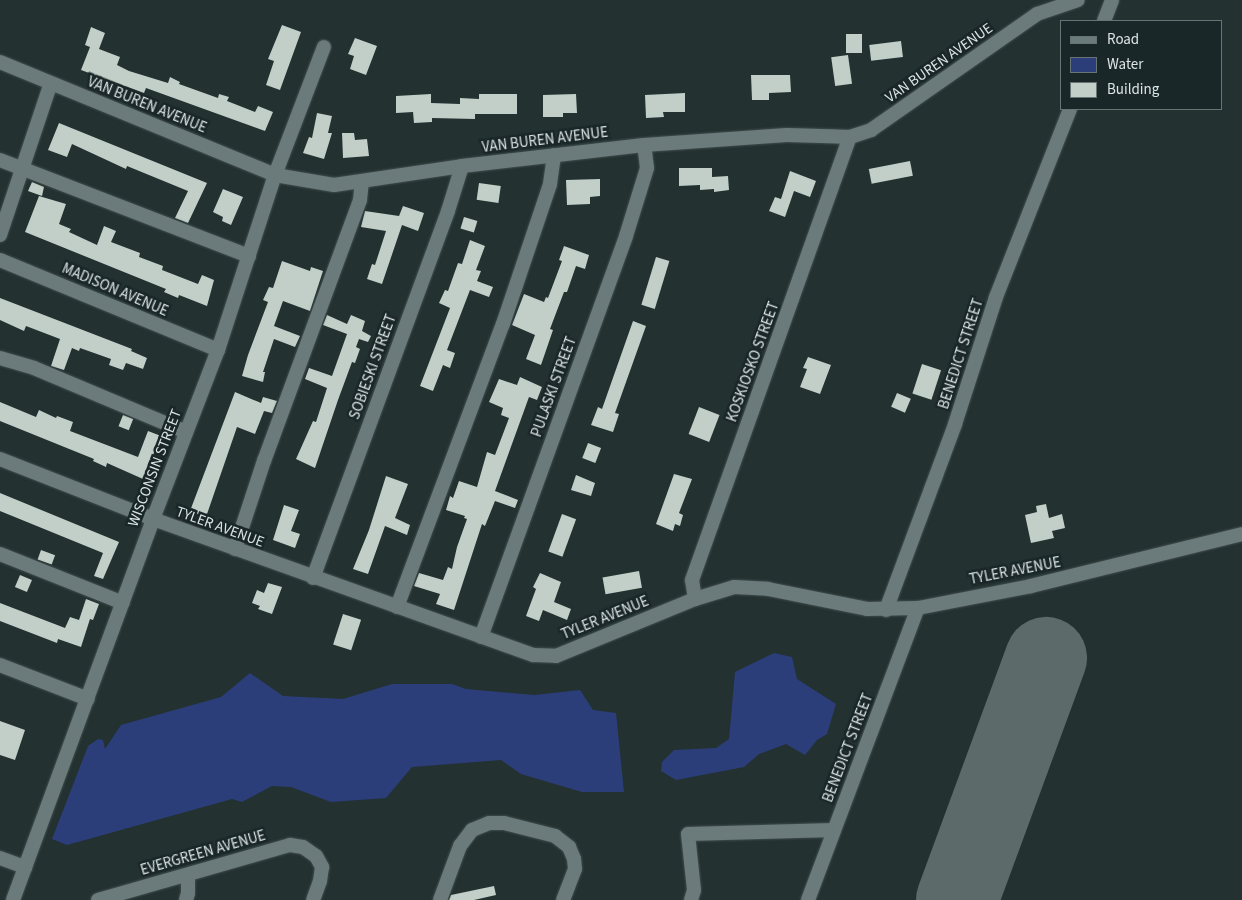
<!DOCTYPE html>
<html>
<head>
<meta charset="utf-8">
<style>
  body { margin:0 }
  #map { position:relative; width:1242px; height:900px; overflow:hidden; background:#233131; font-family:"Source Sans 3",sans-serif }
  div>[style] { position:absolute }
  .water>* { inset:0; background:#2c3e7a }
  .runway>* { height:82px; margin:-41px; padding:0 41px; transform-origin:41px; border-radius:41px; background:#5d6a6a }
  .building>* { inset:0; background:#c1cfc8; transform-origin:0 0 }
  .roads { filter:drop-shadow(0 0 1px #424e4e) drop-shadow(0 0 1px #424e4e) }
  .minor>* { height:14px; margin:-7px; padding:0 7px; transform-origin:7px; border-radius:7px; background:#6b7a7b }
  span { translate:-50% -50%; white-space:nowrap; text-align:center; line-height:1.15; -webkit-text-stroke:5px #1a2728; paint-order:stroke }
  .street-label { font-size:15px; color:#dce4e4 }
  .legend { position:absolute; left:1060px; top:20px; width:162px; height:90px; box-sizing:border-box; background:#1a2728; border:1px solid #687373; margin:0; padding:6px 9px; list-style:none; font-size:15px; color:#dce4e4 }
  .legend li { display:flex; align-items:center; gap:10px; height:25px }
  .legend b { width:25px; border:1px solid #687373 }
</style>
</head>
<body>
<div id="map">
  <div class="water">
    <i style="clip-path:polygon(774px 653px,792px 657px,797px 679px,836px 704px,827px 734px,817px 740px,805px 755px,786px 744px,759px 754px,744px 767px,676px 780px,661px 771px,662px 762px,674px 750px,716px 748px,729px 739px,735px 672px)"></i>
    <i style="clip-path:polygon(250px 673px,283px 696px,343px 699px,392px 684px,452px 684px,466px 689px,534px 695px,580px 690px,593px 710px,616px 713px,624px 792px,582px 792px,521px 774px,501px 760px,412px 767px,386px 798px,331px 802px,291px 787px,272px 786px,242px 802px,232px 799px,67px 845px,52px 839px,88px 746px,98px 739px,103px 740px,105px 749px,121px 725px,221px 697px)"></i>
  </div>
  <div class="runway">
    <i style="left:957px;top:900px;width:258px;rotate:-69.8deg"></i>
  </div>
  <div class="building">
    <i style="clip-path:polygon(282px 25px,301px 32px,280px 90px,266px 85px,274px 61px,268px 59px)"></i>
    <i style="clip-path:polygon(91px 27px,105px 33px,99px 49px,120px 57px,117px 65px,129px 71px,168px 83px,170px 77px,180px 82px,179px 84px,218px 98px,219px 94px,229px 97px,227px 101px,255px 112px,258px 106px,273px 112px,265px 131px,146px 88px,144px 93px,81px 70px,90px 47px,85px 45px)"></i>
    <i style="left:862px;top:34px;width:19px;height:16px;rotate:90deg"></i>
    <i style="clip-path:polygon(355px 38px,377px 46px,366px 75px,350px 69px,354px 56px,348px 54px)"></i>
    <i style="left:901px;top:41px;width:16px;height:32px;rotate:83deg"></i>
    <i style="left:848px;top:55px;width:29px;height:17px;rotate:82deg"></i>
    <i style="clip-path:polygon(751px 75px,790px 75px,791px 92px,769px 93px,769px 100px,752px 100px)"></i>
    <i style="clip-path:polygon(685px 93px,685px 112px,663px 112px,664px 117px,646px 118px,645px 95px)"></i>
    <i style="clip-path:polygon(431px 94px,431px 103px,460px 104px,460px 98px,479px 99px,479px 94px,517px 94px,517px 114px,475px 114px,475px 119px,432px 118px,432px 122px,414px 123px,413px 112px,396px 113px,396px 96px)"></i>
    <i style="clip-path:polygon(576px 94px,577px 113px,563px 113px,563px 117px,543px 117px,543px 95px)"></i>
    <i style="clip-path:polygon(317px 113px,332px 116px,328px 133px,332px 133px,324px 159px,303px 153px,309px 137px,312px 138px)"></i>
    <i style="clip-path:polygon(59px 123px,207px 183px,188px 223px,175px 218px,188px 191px,127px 166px,126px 169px,72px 144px,67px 157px,48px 150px)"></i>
    <i style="clip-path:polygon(342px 133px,354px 133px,355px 140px,367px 139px,369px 156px,343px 158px)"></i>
    <i style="left:910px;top:161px;width:15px;height:42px;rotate:79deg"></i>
    <i style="clip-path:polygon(679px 168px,712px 168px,712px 177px,728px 176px,729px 190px,714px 192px,714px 189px,700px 190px,700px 185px,679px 186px)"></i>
    <i style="clip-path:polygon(790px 171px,816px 181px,810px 197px,794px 191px,785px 217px,769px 211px,775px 197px,781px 199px)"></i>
    <i style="clip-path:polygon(600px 179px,600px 196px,590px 197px,590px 204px,567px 205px,566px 180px)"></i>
    <i style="clip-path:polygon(32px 182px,44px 187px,42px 196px,28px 191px)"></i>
    <i style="left:479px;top:183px;width:22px;height:17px;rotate:8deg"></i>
    <i style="clip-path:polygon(223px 189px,243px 197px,231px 225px,222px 221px,223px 217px,213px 212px)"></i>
    <i style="clip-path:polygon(39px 196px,66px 204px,59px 224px,71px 229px,69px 232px,97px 245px,104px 226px,116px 231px,111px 242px,140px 253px,139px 257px,163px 266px,162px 270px,198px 284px,202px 275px,214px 280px,207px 306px,179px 295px,178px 298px,164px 292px,166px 289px,25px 232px)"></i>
    <i style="clip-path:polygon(403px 206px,424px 213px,418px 231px,402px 225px,382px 284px,367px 279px,372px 264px,375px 265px,386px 231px,361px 227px,365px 211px,399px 216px)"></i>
    <i style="left:464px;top:217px;width:14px;height:12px;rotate:17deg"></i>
    <i style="clip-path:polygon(470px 240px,485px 246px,476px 270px,481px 271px,477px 281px,493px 287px,489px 297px,470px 290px,447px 350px,455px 353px,450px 368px,443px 365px,433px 391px,420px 386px,450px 308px,439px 303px,445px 290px,448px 291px,458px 263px,462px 264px)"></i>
    <i style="clip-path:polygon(564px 246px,589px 255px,585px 269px,576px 266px,567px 292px,564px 292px,550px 329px,553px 330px,541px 365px,526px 359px,535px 335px,512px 325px,524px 294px,544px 302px,546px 297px,548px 298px,562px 261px,559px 260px)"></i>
    <i style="left:656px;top:257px;width:14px;height:50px;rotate:17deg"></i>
    <i style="clip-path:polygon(282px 261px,310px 271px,311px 267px,323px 271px,310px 311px,283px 301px,274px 326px,300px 336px,295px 347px,274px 339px,263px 372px,265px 372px,263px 382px,242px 376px,248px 355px,268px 302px,263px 300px,269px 287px,273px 288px)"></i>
    <i style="clip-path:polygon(0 298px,132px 349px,131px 351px,147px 358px,143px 369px,126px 363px,123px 370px,109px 365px,111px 359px,80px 348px,79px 351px,72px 348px,64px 370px,51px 366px,60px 339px,26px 326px,24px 331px,0 320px)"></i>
    <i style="clip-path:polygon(327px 315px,347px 324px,351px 315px,365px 321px,362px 331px,371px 336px,368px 342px,359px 339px,356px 347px,360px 349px,355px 363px,352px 362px,338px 400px,315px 468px,296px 459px,313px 421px,316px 422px,327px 388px,305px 379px,309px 368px,332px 376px,347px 334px,323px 325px)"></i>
    <i style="clip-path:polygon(633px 321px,646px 326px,615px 413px,619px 414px,613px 432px,591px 425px,598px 407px,602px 409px)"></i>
    <i style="clip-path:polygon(808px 357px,831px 365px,820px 394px,800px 387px,807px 369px,803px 368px)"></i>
    <i style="left:922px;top:364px;width:20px;height:31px;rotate:18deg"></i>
    <i style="clip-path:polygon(520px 377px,542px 387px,537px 400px,529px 397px,495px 491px,518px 500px,515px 508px,495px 501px,485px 526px,482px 524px,454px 610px,436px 604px,440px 594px,414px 586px,419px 573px,443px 580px,448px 567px,452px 569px,457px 547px,467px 519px,464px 518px,465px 516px,446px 510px,450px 496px,453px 498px,459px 481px,477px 487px,487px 452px,495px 455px,509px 418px,501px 415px,503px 408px,489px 402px,499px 379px,517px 385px)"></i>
    <i style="clip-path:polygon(235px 392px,261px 403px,263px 397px,277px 401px,272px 413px,264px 411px,255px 434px,237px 427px,206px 517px,190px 511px)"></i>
    <i style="left:897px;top:393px;width:15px;height:15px;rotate:23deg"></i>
    <i style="clip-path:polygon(0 402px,36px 417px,39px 410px,56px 418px,57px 416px,73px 422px,70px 431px,138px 457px,148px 431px,161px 436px,143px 479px,107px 463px,106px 467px,93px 461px,94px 459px,0 421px)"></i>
    <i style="left:699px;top:407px;width:22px;height:29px;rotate:21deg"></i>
    <i style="left:123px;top:415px;width:11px;height:12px;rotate:22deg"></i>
    <i style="left:588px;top:443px;width:14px;height:16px;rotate:21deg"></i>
    <i style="clip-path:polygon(674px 474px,692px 479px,679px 513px,683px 515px,680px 526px,675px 524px,673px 531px,656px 524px)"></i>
    <i style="clip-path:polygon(576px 475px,595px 483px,591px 496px,571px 490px)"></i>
    <i style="clip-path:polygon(386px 476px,408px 484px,395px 518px,410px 525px,407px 535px,385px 526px,368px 574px,353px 569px,369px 530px)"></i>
    <i style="clip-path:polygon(0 493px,119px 542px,103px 579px,94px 576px,103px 553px,0 511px)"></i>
    <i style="clip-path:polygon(1046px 504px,1049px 518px,1062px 514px,1065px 528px,1052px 531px,1054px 538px,1031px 543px,1025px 515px,1037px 512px,1036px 506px)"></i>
    <i style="clip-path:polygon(284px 505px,299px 510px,291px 531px,300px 534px,295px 548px,273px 540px)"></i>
    <i style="left:562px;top:514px;width:15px;height:40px;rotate:20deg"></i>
    <i style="left:41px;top:550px;width:15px;height:10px;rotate:20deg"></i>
    <i style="left:639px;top:571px;width:17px;height:37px;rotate:80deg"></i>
    <i style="clip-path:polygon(540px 573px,561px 582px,554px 602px,571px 609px,567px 620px,543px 610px,539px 621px,526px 616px,536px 589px,533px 587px)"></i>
    <i style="left:20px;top:575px;width:13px;height:13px;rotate:23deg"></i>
    <i style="clip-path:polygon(268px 583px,282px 587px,272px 614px,258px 609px,260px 606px,252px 603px,257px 590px,264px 593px)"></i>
    <i style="clip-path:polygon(86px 599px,99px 604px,93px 620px,90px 619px,81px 647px,58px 639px,57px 643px,0 621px,0 603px,65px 628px,70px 617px,79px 620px)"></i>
    <i style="left:343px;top:614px;width:19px;height:32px;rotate:18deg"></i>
    <i style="clip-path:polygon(0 721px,25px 730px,15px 760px,0 755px)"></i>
    <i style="clip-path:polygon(494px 886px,496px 895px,474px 900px,449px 900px,451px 895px)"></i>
  </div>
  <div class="roads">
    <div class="minor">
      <i style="left:1104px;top:21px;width:22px;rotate:-69deg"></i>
      <i style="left:0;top:62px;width:297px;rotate:22.3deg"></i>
      <i style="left:275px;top:175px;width:60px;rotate:9.6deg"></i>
      <i style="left:334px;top:185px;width:129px;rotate:-8.4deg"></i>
      <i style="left:462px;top:166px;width:183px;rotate:-6.6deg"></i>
      <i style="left:644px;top:145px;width:143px;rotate:-4deg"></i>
      <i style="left:787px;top:135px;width:63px;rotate:1.8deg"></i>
      <i style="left:850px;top:137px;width:22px;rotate:-18deg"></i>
      <i style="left:871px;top:130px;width:203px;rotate:-34.9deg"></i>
      <i style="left:1037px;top:14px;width:43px;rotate:-18.9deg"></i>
      <i style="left:0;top:160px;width:267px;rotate:21.1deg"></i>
      <i style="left:0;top:235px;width:160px;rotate:-71.5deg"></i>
      <i style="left:0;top:260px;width:236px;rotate:22.4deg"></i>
      <i style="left:0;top:358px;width:35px;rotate:16deg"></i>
      <i style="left:34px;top:368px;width:165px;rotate:22.8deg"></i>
      <i style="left:0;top:459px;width:164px;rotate:21.4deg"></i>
      <i style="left:153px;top:519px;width:404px;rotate:19.7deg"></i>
      <i style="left:533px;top:655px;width:23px;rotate:2deg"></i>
      <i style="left:556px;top:656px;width:150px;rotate:-22.3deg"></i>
      <i style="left:695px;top:599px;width:41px;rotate:-17.1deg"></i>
      <i style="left:734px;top:587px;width:34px;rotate:3deg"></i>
      <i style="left:768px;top:589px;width:101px;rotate:11.4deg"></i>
      <i style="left:867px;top:609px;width:51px;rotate:-1.1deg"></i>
      <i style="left:918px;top:608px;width:115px;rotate:-11deg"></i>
      <i style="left:1031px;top:586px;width:217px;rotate:-13.8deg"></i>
      <i style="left:235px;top:549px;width:93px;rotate:-71.8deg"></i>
      <i style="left:264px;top:461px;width:278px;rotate:-69.8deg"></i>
      <i style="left:360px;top:200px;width:19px;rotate:-84deg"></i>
      <i style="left:0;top:554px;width:132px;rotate:21.7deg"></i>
      <i style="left:313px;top:578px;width:391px;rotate:-69.8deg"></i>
      <i style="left:448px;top:211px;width:47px;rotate:-72.7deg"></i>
      <i style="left:695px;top:599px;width:19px;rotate:-99deg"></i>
      <i style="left:692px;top:580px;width:470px;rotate:-70.4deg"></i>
      <i style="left:397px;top:607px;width:302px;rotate:-69.5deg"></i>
      <i style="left:503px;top:324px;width:148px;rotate:-71.4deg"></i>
      <i style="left:550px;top:184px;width:29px;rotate:-82deg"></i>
      <i style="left:886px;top:610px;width:198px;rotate:-69.6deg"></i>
      <i style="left:955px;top:424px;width:133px;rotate:-72.1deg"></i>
      <i style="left:996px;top:297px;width:202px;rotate:-68.5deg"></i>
      <i style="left:481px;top:637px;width:426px;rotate:-70.1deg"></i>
      <i style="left:626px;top:236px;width:71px;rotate:-72.8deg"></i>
      <i style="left:647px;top:168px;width:23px;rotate:-97deg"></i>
      <i style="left:0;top:665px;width:94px;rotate:21.1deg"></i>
      <i style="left:0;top:858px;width:27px;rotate:20deg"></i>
      <i style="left:13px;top:900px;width:406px;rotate:-69.8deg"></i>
      <i style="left:153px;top:519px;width:181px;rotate:-69deg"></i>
      <i style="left:218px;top:350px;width:184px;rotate:-72deg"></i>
      <i style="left:275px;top:175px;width:137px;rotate:-69.1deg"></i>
      <i style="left:98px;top:900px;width:200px;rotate:-16deg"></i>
      <i style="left:290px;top:845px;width:13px;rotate:9deg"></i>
      <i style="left:303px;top:847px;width:16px;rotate:35deg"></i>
      <i style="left:316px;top:856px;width:13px;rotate:61deg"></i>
      <i style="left:322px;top:867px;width:14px;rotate:98deg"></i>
      <i style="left:320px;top:881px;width:20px;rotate:110deg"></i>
      <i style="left:186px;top:900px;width:7px;rotate:-74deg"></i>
      <i style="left:188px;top:893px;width:17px;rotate:-90deg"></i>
      <i style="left:440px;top:900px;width:58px;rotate:-69.7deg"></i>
      <i style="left:460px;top:846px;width:20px;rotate:-53deg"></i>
      <i style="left:472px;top:830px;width:18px;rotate:-22deg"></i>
      <i style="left:489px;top:823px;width:15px"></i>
      <i style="left:504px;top:823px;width:53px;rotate:14.3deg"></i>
      <i style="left:555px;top:836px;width:18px;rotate:38deg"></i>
      <i style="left:569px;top:847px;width:13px;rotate:67deg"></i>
      <i style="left:574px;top:859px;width:10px;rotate:84deg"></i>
      <i style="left:575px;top:869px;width:33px;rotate:111deg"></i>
      <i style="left:691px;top:900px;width:10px;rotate:-73deg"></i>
      <i style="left:694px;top:890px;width:56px;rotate:-96.1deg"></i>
      <i style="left:688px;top:834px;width:146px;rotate:-1.6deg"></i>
      <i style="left:808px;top:900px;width:312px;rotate:-69.4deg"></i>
    </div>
  </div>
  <div class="street-label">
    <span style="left:939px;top:63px;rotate:-35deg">VAN BUREN AVENUE</span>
    <span style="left:147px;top:105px;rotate:22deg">VAN BUREN AVENUE</span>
    <span style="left:545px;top:140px;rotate:-7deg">VAN BUREN AVENUE</span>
    <span style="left:115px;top:290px;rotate:23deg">MADISON AVENUE</span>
    <span style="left:961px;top:354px;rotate:-72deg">BENEDICT STREET</span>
    <span style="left:753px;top:362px;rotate:-70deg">KOSKIOSKO STREET</span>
    <span style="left:373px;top:367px;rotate:-70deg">SOBIESKI STREET</span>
    <span style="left:554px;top:387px;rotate:-70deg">PULASKI STREET</span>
    <span style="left:155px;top:468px;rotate:-69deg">WISCONSIN STREET</span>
    <span style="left:220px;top:527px;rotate:20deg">TYLER AVENUE</span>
    <span style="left:1015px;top:571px;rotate:-11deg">TYLER AVENUE</span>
    <span style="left:605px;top:618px;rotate:-22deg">TYLER AVENUE</span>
    <span style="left:848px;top:748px;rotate:-69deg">BENEDICT STREET</span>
    <span style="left:203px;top:853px;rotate:-16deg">EVERGREEN AVENUE</span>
  </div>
  <ul class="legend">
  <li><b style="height:6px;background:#6b7a7b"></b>Road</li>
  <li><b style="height:14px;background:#2c3e7a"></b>Water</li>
  <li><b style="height:14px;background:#c1cfc8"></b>Building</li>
  </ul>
</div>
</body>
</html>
